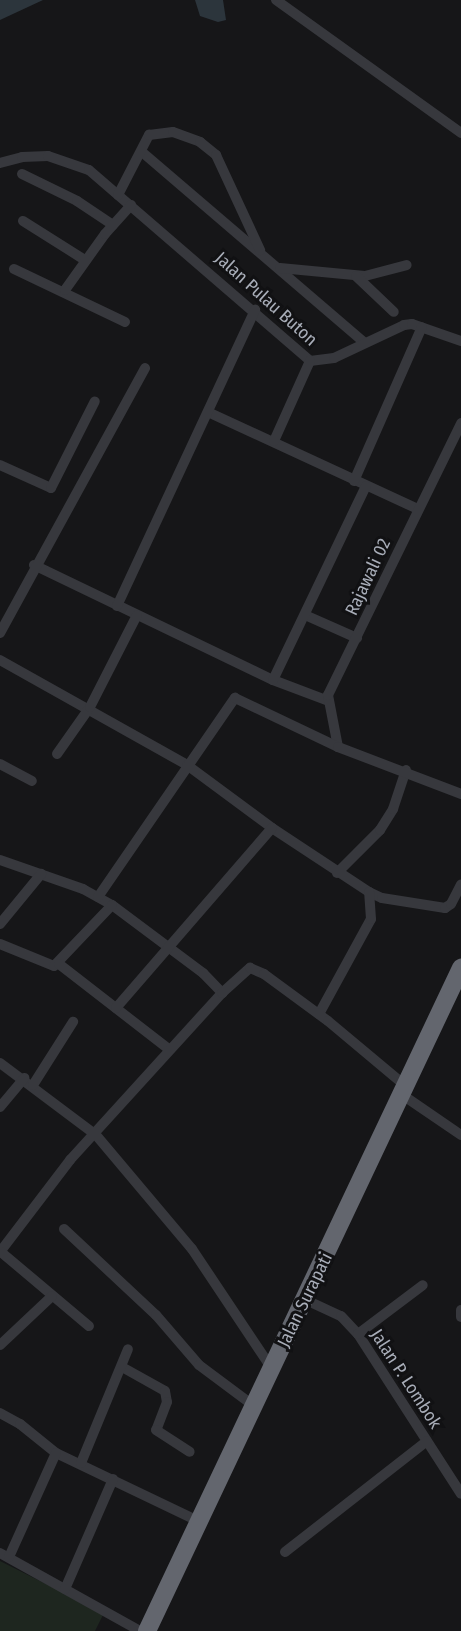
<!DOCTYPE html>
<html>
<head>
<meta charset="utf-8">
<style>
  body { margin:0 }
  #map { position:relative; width:461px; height:1631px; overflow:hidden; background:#161618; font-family:"Fira Sans Condensed",sans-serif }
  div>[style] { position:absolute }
  .green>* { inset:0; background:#1e261f }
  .water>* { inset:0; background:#2c353c }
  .street>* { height:10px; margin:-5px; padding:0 5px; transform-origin:5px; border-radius:5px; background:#37383d }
  .highway>* { height:18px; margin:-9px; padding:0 9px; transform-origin:9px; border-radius:9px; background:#63666e }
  span { translate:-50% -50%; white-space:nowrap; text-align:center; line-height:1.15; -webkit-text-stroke:6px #111113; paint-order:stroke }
  .street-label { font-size:18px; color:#a8adb8 }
</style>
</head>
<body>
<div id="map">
  <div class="green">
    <i style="clip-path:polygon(0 1561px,104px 1613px,95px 1631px,0 1631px)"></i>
  </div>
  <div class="water">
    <i style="clip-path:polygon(0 0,43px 0,0 20px)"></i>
    <i style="clip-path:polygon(195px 0,223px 0,226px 20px,218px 22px,200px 16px)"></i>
  </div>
  <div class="street">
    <i style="left:276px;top:0;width:228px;rotate:35.7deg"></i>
    <i style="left:142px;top:152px;width:292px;rotate:40.6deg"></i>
    <i style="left:0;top:163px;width:23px;rotate:-15deg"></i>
    <i style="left:22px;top:157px;width:26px;rotate:-2deg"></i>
    <i style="left:48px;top:156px;width:43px;rotate:18.9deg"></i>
    <i style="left:89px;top:170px;width:292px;rotate:40.8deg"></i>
    <i style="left:310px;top:361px;width:24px;rotate:-7deg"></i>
    <i style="left:334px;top:358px;width:77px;rotate:-25.2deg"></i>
    <i style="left:404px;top:325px;width:8px;rotate:-7deg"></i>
    <i style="left:412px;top:324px;width:52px;rotate:19.1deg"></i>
    <i style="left:22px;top:174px;width:61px;rotate:26.1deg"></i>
    <i style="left:77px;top:201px;width:43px;rotate:33.7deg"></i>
    <i style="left:118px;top:195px;width:68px;rotate:-62.7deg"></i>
    <i style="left:149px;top:135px;width:24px;rotate:-7deg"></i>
    <i style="left:173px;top:132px;width:29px;rotate:20deg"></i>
    <i style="left:200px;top:142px;width:21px;rotate:39deg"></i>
    <i style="left:216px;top:155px;width:105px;rotate:65.1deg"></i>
    <i style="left:23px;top:221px;width:73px;rotate:32.2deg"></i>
    <i style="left:280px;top:268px;width:85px;rotate:5.4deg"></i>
    <i style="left:365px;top:276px;width:43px;rotate:-14.7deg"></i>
    <i style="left:14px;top:269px;width:123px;rotate:25.5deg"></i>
    <i style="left:356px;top:276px;width:52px;rotate:43.5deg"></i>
    <i style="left:65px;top:290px;width:69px;rotate:-54.5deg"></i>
    <i style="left:105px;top:234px;width:39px;rotate:-48deg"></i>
    <i style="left:210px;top:413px;width:229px;rotate:24.8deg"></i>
    <i style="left:274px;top:441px;width:88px;rotate:-65.8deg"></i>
    <i style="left:0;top:465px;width:56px;rotate:24.3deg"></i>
    <i style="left:51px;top:488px;width:97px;rotate:-63.2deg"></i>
    <i style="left:354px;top:481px;width:168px;rotate:-66.2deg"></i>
    <i style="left:34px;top:565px;width:265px;rotate:25.7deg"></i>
    <i style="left:273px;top:680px;width:57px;rotate:20.7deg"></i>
    <i style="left:117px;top:606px;width:327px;rotate:-65deg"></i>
    <i style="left:305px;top:615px;width:57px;rotate:23.9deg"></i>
    <i style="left:0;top:633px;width:302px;rotate:-61.3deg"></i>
    <i style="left:0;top:660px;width:214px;rotate:29.3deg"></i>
    <i style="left:187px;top:765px;width:106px;rotate:36.5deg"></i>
    <i style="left:272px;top:828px;width:116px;rotate:33.4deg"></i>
    <i style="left:369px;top:892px;width:14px;rotate:25deg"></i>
    <i style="left:382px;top:898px;width:64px;rotate:9deg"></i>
    <i style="left:445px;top:908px;width:7px;rotate:-34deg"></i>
    <i style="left:451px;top:904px;width:22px;rotate:-63deg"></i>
    <i style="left:273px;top:680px;width:215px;rotate:-64.4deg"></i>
    <i style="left:338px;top:747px;width:53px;rotate:-100.9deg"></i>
    <i style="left:328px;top:695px;width:303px;rotate:-63.9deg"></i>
    <i style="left:57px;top:754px;width:57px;rotate:-54.9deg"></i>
    <i style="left:90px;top:707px;width:103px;rotate:-62.9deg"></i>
    <i style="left:0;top:764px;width:36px;rotate:28deg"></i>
    <i style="left:0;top:860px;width:88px;rotate:19.3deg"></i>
    <i style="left:83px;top:889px;width:33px;rotate:29deg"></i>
    <i style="left:112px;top:905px;width:114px;rotate:36.8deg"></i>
    <i style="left:203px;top:973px;width:28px;rotate:46deg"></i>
    <i style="left:337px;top:873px;width:61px;rotate:-45deg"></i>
    <i style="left:380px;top:830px;width:25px;rotate:-58deg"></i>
    <i style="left:393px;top:809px;width:41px;rotate:-71.6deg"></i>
    <i style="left:98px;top:897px;width:242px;rotate:-55.5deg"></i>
    <i style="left:235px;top:698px;width:114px;rotate:25.4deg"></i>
    <i style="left:338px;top:747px;width:132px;rotate:20.9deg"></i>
    <i style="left:0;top:924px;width:65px;rotate:-50.6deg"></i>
    <i style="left:0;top:944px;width:58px;rotate:22.2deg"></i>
    <i style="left:54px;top:966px;width:84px;rotate:-46.4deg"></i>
    <i style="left:59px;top:964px;width:140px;rotate:37.8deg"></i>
    <i style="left:116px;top:1008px;width:238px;rotate:-49.1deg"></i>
    <i style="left:319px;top:1014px;width:108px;rotate:-61.3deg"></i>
    <i style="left:371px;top:919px;width:27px;rotate:-94deg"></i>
    <i style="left:0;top:1063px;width:120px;rotate:36.9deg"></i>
    <i style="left:96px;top:1135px;width:149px;rotate:49.9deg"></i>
    <i style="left:192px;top:1249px;width:144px;rotate:56.3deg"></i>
    <i style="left:33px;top:1085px;width:75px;rotate:-57.6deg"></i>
    <i style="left:404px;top:1096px;width:69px;rotate:34.4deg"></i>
    <i style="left:0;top:1107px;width:38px;rotate:-50deg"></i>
    <i style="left:64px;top:1229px;width:126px;rotate:43.1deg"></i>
    <i style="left:156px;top:1315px;width:66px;rotate:49.3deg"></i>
    <i style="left:199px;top:1365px;width:69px;rotate:36.7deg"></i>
    <i style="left:0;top:1252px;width:116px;rotate:-52.7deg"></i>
    <i style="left:70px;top:1160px;width:226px;rotate:-47.7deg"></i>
    <i style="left:222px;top:993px;width:38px;rotate:-42deg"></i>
    <i style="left:250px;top:968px;width:15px;rotate:23deg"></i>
    <i style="left:264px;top:974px;width:79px;rotate:36.3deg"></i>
    <i style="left:328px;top:1021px;width:103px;rotate:39.9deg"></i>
    <i style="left:1px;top:1252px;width:115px;rotate:40.1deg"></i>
    <i style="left:306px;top:1300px;width:38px;rotate:25deg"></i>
    <i style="left:341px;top:1316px;width:25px;rotate:47deg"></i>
    <i style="left:358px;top:1334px;width:190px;rotate:57.2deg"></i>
    <i style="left:461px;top:1310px;width:7px;rotate:90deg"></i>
    <i style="left:358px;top:1334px;width:81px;rotate:-37deg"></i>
    <i style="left:0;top:1345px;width:71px;rotate:-43.3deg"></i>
    <i style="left:122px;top:1367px;width:49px;rotate:29.2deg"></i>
    <i style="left:165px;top:1391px;width:11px;rotate:80deg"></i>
    <i style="left:167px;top:1402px;width:30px;rotate:111deg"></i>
    <i style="left:156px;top:1430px;width:40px;rotate:32.9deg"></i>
    <i style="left:0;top:1413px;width:23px;rotate:29deg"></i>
    <i style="left:20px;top:1424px;width:46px;rotate:38.9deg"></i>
    <i style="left:56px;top:1453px;width:160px;rotate:25.6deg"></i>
    <i style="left:81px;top:1463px;width:123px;rotate:-67.6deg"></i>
    <i style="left:285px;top:1552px;width:180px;rotate:-38deg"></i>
    <i style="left:0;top:1553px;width:160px;rotate:29.1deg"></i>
    <i style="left:9px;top:1557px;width:114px;rotate:-65.7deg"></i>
    <i style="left:65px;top:1589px;width:120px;rotate:-66.4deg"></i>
  </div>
  <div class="highway">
    <i style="left:147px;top:1631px;width:734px;rotate:-64.66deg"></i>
  </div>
  <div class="street-label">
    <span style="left:266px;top:299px;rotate:42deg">Jalan Pulau Buton</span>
    <span style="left:368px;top:577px;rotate:-65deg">Rajawali 02</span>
    <span style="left:305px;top:1300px;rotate:-64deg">Jalan Surapati</span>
    <span style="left:406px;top:1379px;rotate:57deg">Jalan P. Lombok</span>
  </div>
</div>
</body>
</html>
